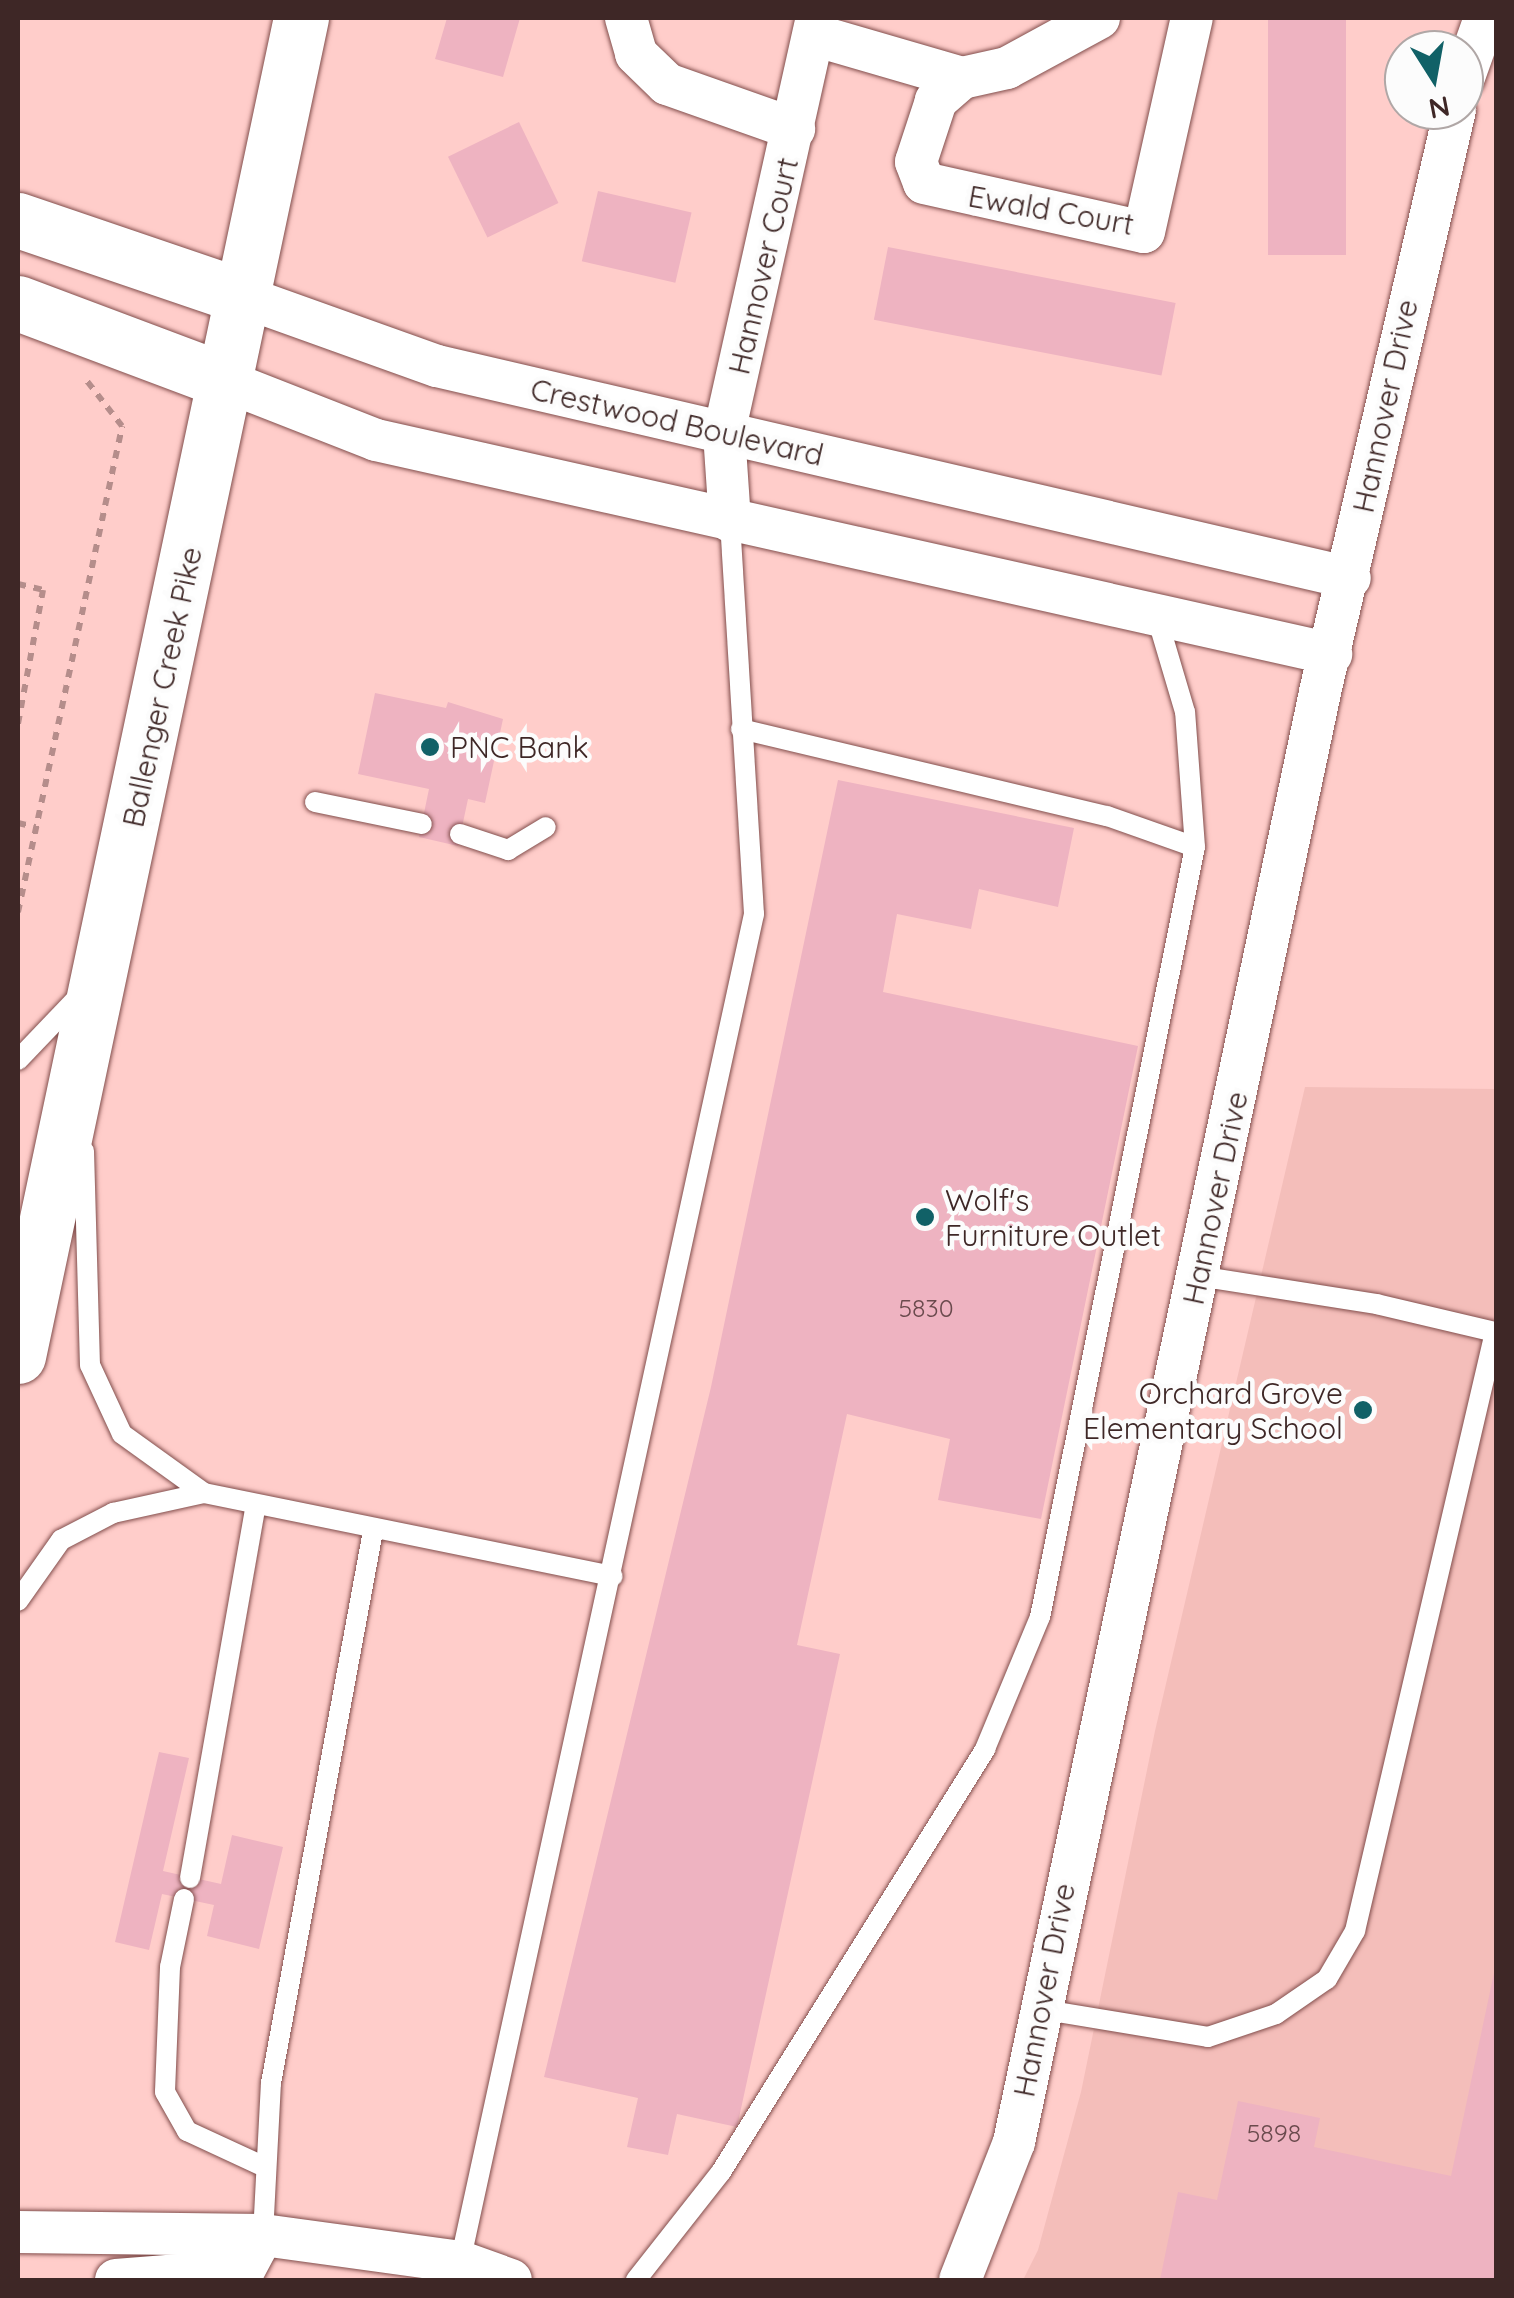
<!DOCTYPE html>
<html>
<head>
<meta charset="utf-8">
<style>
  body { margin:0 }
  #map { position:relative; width:1514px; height:2298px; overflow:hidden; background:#ffcdca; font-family:Quicksand,sans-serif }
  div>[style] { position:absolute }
  .built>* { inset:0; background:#f4beba }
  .building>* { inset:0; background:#eeb3c1; transform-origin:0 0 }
  .path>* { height:6px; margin-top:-3px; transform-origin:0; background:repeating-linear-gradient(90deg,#b58d8b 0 8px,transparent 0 16px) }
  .roads { filter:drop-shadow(0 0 2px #824e4c) drop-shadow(0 0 2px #824e4c) }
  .lane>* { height:20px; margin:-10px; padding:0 10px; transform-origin:10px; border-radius:10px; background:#fff }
  .street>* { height:42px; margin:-21px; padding:0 21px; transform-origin:21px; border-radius:21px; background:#fff }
  .secondary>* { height:55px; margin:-27.5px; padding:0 27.5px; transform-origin:27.5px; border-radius:27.5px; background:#fff }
  .dots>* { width:28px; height:28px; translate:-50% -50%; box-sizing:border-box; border:5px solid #fcfcfc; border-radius:50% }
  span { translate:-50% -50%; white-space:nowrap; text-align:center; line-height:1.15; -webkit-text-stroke:9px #fcfcfc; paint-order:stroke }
  .number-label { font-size:25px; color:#6a4a4d }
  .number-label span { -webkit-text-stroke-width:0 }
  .street-label { font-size:30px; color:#3e2726 }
  .poi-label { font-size:30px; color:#3e2726 }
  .left { translate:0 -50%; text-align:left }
  .right { translate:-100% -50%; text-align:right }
  .frame { position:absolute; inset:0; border:20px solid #3e2726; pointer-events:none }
  .north { position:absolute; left:1384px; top:30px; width:100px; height:100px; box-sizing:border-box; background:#fcfcfc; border:2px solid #b0a7a6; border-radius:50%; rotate:169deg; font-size:28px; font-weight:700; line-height:40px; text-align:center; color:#3e2726 }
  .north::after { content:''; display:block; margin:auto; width:35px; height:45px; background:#116167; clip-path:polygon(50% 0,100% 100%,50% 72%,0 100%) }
</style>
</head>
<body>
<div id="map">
  <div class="built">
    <i style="clip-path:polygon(1305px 1087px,1496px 1089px,1496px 2280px,1023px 2280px,1038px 2250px,1081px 2092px,1155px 1731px)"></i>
  </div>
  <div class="building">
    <i style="clip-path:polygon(447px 18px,520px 18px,503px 77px,435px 59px)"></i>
    <i style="left:1268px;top:18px;width:78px;height:237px"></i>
    <i style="left:519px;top:122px;width:90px;height:79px;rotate:64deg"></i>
    <i style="left:598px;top:191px;width:96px;height:72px;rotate:13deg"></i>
    <i style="left:888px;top:247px;width:293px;height:74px;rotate:11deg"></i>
    <i style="clip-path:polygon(375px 693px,446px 708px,448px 702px,503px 719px,485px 803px,468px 799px,458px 846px,419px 837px,429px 789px,358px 774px)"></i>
    <i style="clip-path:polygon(838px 780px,1074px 828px,1058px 907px,979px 889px,971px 929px,897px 914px,883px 992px,1138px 1046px,1041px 1519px,938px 1500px,950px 1439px,847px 1414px,797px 1645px,840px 1654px,737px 2127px,677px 2114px,668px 2155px,627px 2147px,638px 2098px,544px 2077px,711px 1387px)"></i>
    <i style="clip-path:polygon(159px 1752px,189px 1758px,163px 1871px,221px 1884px,232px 1835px,283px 1847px,259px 1949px,207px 1936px,214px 1905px,162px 1894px,149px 1950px,115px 1942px)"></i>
    <i style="clip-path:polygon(1495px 1968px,1496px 2280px,1160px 2280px,1178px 2192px,1217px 2200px,1238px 2101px,1320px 2118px,1314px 2147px,1451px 2176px)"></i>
  </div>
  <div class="path">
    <i style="left:18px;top:584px;width:26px;rotate:13deg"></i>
    <i style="left:43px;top:590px;width:136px;rotate:100.6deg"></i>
    <i style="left:18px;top:823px;width:18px;rotate:13deg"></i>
    <i style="left:18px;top:912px;width:497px;rotate:-77.9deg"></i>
    <i style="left:122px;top:426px;width:57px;rotate:-127.9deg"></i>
  </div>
  <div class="roads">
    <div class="lane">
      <i style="left:741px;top:729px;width:376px;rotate:13.4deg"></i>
      <i style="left:1107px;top:816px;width:93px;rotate:19.4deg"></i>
      <i style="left:315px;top:802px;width:109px;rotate:11.6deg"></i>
      <i style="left:460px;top:834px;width:51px;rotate:18.4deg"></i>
      <i style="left:508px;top:850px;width:44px;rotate:-31.2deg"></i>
      <i style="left:18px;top:1060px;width:91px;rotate:-46.3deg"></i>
      <i style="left:84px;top:1151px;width:214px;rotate:88.4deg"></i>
      <i style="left:90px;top:1365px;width:76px;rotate:65.1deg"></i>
      <i style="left:122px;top:1434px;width:101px;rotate:35.7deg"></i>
      <i style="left:204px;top:1493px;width:417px;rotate:11.5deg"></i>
      <i style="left:18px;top:1601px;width:75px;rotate:-54.8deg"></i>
      <i style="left:61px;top:1540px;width:59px;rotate:-27.4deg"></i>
      <i style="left:113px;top:1513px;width:93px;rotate:-12.4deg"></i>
      <i style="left:190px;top:1878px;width:379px;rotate:-80deg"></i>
      <i style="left:184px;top:1899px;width:69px;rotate:101.6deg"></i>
      <i style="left:170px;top:1967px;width:125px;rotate:92.3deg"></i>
      <i style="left:165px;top:2092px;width:45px;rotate:60.6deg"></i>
      <i style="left:187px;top:2131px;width:86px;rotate:24.8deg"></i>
      <i style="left:1039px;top:2009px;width:171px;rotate:9.4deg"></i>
      <i style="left:1208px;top:2037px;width:72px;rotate:-18.7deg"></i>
      <i style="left:1276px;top:2014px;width:62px;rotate:-34.5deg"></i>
      <i style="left:1327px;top:1979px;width:56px;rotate:-59.7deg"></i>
      <i style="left:1355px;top:1931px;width:615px;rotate:-76.84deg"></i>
      <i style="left:1495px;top:1332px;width:121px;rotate:-166.7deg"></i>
      <i style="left:1377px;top:1304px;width:180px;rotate:-171.1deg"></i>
      <i style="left:263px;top:2235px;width:152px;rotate:-87deg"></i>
      <i style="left:271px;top:2083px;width:561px;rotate:-79.53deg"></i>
      <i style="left:459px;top:2267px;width:1385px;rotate:-77.7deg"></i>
      <i style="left:754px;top:914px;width:394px;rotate:-93.5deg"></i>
      <i style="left:636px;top:2280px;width:137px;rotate:-51.8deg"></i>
      <i style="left:721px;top:2172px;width:499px;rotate:-58deg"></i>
      <i style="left:985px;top:1749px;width:143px;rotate:-67.4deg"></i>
      <i style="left:1040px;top:1617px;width:785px;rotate:-78.62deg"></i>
      <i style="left:1195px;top:847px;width:135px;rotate:-94.2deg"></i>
      <i style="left:1185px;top:712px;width:102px;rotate:-106.5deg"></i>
    </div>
    <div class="street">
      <i style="left:626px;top:18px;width:37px;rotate:74deg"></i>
      <i style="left:636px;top:54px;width:43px;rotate:44.1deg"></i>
      <i style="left:667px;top:84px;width:135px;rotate:19.5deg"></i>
      <i style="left:1099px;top:18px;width:105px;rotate:151.5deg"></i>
      <i style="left:1007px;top:68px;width:46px;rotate:167.5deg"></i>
      <i style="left:962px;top:78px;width:35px;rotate:139deg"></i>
      <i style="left:936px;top:101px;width:64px;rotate:108.2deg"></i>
      <i style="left:916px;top:162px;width:22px;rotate:69deg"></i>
      <i style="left:924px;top:183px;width:225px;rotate:12.6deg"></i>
      <i style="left:1144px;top:232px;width:219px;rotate:-77.4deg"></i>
      <i style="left:814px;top:35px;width:154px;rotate:16.2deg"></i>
      <i style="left:1464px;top:77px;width:63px;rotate:-70.4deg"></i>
      <i style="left:244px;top:297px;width:205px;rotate:19.7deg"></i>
      <i style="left:437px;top:366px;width:937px;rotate:13.07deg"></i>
      <i style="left:228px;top:382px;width:159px;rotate:21.4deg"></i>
      <i style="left:376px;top:440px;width:979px;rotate:12.63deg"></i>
      <i style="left:730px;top:521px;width:88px;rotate:-93.9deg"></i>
      <i style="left:724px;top:433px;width:425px;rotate:-77.4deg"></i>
      <i style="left:18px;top:2232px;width:245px;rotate:0.7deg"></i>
      <i style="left:263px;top:2235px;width:200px;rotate:7.8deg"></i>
      <i style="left:461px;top:2262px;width:53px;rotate:19.8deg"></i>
      <i style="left:116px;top:2280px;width:128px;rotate:-4.5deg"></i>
      <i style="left:244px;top:2270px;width:40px;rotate:-62deg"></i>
      <i style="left:960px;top:2280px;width:148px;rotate:-68.6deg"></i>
      <i style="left:1014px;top:2142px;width:1482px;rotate:-78.08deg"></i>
      <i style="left:1320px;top:692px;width:597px;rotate:-76.94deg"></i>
    </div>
    <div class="secondary">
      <i style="left:18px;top:220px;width:239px;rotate:18.8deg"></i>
      <i style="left:18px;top:303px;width:224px;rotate:20.6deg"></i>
      <i style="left:18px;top:1356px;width:1368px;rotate:-78.06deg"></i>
    </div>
  </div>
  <div class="dots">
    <i style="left:430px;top:747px;background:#116167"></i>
    <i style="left:925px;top:1217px;background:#116167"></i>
    <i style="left:1363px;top:1410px;background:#116167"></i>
  </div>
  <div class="number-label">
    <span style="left:926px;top:1308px">5830</span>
    <span style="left:1274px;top:2133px">5898</span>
  </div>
  <div class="street-label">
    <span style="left:1051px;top:210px;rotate:10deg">Ewald Court</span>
    <span style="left:763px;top:266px;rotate:-77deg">Hannover Court</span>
    <span style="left:1385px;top:406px;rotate:-78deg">Hannover Drive</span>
    <span style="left:677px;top:422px;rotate:13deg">Crestwood Boulevard</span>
    <span style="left:162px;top:687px;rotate:-78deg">Ballenger Creek Pike</span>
    <span style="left:1215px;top:1198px;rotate:-78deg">Hannover Drive</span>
    <span style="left:1044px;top:1990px;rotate:-79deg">Hannover Drive</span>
  </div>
  <div class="poi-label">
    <span class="left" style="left:450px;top:747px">PNC Bank</span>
    <span class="left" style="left:945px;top:1217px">Wolf's<br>Furniture Outlet</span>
    <span class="right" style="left:1343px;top:1410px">Orchard Grove<br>Elementary School</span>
  </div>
  <div class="frame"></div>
  <div class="north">N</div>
</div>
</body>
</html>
